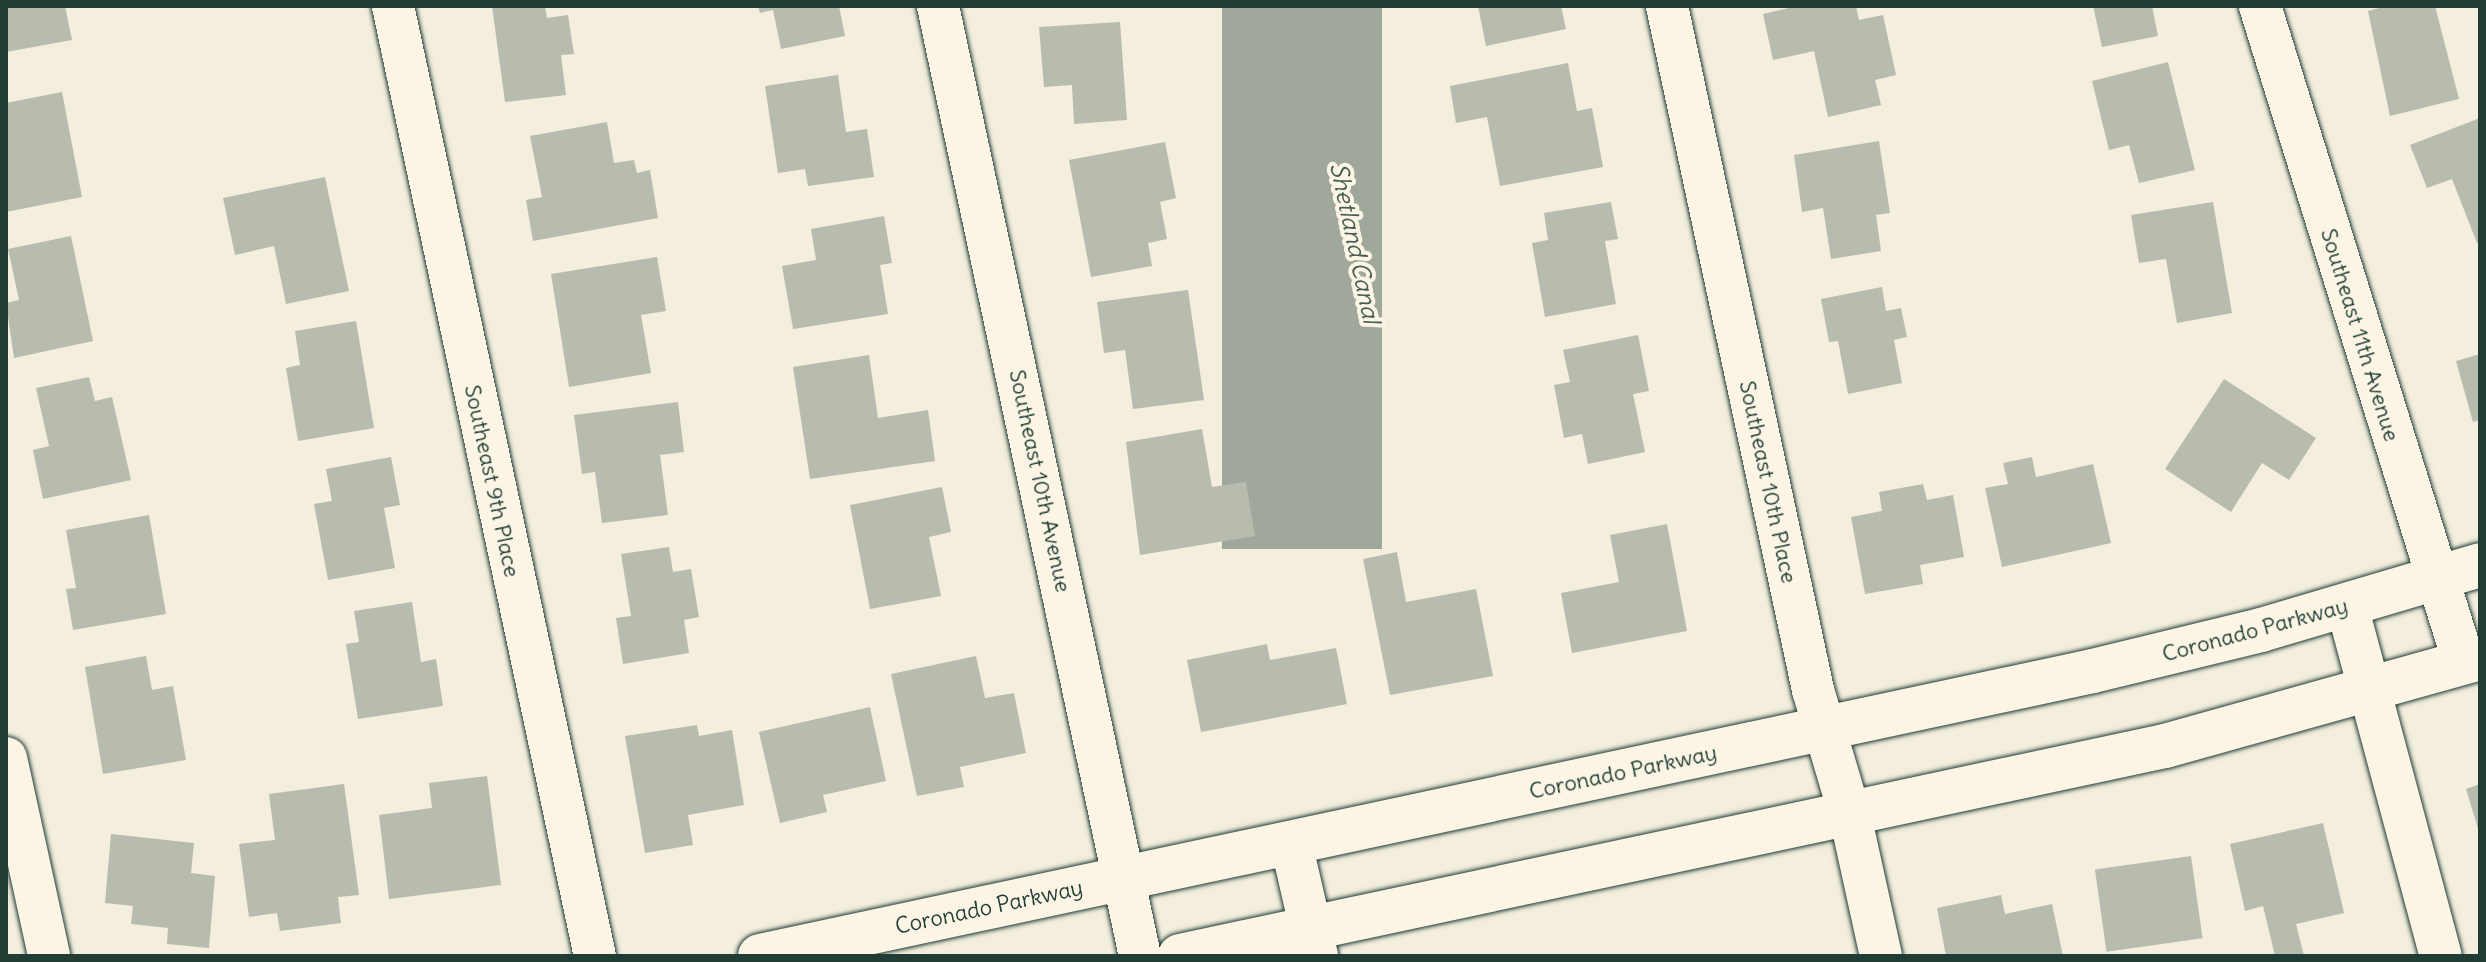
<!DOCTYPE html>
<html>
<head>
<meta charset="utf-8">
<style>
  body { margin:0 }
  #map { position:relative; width:2486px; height:962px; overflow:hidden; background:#f3eede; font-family:Delius,sans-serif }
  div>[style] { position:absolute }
  .water>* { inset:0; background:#a0a89b; transform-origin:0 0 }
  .building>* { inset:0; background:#b8bcae; transform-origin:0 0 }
  .roads { filter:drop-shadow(0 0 2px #1f3d34) drop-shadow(0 0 2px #1f3d34) }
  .minor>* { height:42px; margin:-21px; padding:0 21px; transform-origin:21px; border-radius:21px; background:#fcf5e5 }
  .tertiary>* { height:44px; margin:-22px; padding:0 22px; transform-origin:22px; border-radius:22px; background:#fcf5e5 }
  span { translate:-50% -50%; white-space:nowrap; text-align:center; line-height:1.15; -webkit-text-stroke:8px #fcf5e5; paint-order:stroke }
  .street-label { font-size:22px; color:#1f3d34 }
  .water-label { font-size:24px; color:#465d53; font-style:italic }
  .frame { position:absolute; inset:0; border:8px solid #1f3d34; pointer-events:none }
</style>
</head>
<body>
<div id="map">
  <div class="water">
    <i style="left:1222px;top:6px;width:160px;height:543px"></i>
  </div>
  <div class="building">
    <i style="clip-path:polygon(6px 6px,65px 6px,72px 40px,6px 52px)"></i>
    <i style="clip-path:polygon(492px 6px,545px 6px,547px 18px,568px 15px,574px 54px,561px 55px,566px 95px,505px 102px)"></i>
    <i style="clip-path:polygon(758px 6px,839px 6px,845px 36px,781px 49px,773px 10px,760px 13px)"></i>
    <i style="clip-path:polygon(1478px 6px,1561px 6px,1566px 29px,1486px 46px)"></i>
    <i style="clip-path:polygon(1797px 6px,1856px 6px,1859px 20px,1883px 15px,1896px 75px,1875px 80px,1881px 105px,1828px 117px,1814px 51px,1773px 60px,1763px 14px)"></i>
    <i style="clip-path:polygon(2093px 6px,2152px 6px,2158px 36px,2102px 47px)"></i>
    <i style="clip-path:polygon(2387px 6px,2435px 6px,2459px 99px,2390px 116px,2368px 11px)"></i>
    <i style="clip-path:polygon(1120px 22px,1127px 120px,1074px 124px,1072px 85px,1044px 87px,1039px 27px)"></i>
    <i style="clip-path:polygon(2168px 62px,2195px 170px,2139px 183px,2129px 145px,2109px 150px,2092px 81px)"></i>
    <i style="clip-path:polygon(1568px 63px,1577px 111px,1592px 108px,1603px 167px,1500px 186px,1487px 117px,1456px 123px,1450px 86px)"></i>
    <i style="clip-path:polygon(838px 75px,846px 132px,867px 129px,874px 177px,808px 186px,805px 169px,778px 173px,765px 86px)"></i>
    <i style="clip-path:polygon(62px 92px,82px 197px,6px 212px,6px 103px)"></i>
    <i style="clip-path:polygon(2480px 118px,2480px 242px,2477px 243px,2452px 179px,2427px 188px,2410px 145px)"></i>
    <i style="clip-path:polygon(607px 122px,614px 163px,634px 160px,637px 173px,650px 170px,658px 218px,533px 241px,526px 200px,542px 197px,530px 136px)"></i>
    <i style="clip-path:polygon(1879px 141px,1890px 213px,1876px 215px,1881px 251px,1831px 259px,1823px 208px,1802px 212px,1794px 155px)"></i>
    <i style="clip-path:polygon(1165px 142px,1176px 198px,1160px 202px,1167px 239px,1148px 243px,1152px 266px,1091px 277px,1069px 160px)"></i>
    <i style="clip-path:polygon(325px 177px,349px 291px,286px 304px,274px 246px,235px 255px,223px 198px)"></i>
    <i style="clip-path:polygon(1611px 202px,1618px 239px,1605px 241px,1616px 304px,1545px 317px,1532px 243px,1548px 240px,1544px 213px)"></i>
    <i style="clip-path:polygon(2213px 202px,2232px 313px,2177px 323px,2166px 259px,2139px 263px,2131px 215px)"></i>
    <i style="clip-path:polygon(884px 216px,892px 263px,880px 265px,888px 314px,793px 329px,782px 266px,816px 260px,811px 229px)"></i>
    <i style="clip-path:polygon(71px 236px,93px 341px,14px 358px,6px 303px,19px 300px,8px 249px)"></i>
    <i style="clip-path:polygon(657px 257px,666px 311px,641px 315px,651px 373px,569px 387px,551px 274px)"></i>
    <i style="clip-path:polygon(1882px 287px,1886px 311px,1901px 308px,1907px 337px,1894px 340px,1902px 383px,1848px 394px,1838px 341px,1829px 342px,1821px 299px)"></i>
    <i style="clip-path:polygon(1188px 290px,1204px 400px,1133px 409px,1125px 350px,1104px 353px,1097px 302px)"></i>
    <i style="clip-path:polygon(356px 321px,374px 428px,298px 441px,286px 368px,300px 365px,295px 331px)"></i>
    <i style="clip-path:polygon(1638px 335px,1649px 391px,1633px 394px,1645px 452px,1588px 464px,1582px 434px,1564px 438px,1554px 385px,1570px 382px,1563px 350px)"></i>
    <i style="clip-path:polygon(2480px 354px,2480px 420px,2473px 422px,2456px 361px)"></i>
    <i style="clip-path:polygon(869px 355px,878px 418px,928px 410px,935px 461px,810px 479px,793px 367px)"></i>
    <i style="clip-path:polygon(89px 377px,95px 401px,112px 397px,131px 480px,43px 499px,33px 450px,49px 446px,36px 388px)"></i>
    <i style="clip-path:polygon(2224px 379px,2316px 438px,2289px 480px,2262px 463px,2231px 512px,2165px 469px)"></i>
    <i style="clip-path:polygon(678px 402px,684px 452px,660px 455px,668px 515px,602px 523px,595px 472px,582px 474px,574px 415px)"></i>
    <i style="clip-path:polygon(1202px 429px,1212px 487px,1246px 482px,1255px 536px,1140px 555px,1126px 442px)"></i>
    <i style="clip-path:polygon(391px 457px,400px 505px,384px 508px,395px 568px,328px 580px,314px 504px,332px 501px,326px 469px)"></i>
    <i style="clip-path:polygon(2032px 457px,2036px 477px,2093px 464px,2111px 543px,2002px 567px,1985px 488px,2008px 484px,2003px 463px)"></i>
    <i style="clip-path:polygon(1923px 484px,1927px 500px,1953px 495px,1964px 557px,1920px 565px,1923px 584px,1865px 594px,1851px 517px,1882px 511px,1879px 492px)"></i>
    <i style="clip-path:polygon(942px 487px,951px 532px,929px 537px,941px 596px,870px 609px,850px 505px)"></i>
    <i style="clip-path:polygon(149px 515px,166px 614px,73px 630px,66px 589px,76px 588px,66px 530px)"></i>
    <i style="clip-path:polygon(1667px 524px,1687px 631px,1572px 653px,1561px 593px,1619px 582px,1610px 535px)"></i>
    <i style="clip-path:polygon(669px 547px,673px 572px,691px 569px,699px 617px,684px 620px,689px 653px,623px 664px,616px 618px,631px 616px,621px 554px)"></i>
    <i style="clip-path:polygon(1397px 552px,1406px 602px,1476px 589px,1493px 676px,1390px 695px,1363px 559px)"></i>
    <i style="clip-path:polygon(412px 602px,421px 662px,436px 659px,443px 706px,358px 719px,346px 644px,359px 642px,354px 611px)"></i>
    <i style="clip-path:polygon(1267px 644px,1270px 660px,1336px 648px,1347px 704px,1201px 732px,1187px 660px)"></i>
    <i style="clip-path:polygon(146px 656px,152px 690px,173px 686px,186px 760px,103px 774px,85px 667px)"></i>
    <i style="clip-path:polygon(976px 656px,985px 698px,1014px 693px,1026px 753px,960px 767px,964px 787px,917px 796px,891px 674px)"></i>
    <i style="clip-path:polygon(870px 707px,886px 781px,823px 795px,827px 812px,780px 823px,759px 732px)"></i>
    <i style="clip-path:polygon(697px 725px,699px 736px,732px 730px,744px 805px,688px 815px,693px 845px,645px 853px,625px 736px)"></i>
    <i style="clip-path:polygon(487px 776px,501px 885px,389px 899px,379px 815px,432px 808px,429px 783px)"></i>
    <i style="clip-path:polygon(344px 784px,359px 895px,338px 897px,341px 923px,280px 931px,277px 913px,249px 917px,239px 844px,275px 840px,269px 794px)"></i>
    <i style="clip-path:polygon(2480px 784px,2480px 832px,2479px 832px,2466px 789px)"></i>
    <i style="clip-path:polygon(2323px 823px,2344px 913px,2296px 924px,2304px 956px,2275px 956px,2263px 906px,2245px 911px,2230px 844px)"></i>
    <i style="clip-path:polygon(111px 834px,194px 843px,191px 873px,215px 876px,209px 948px,167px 944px,168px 928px,131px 924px,133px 906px,105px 903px)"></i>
    <i style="left:2191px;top:856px;width:83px;height:97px;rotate:82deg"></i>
    <i style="clip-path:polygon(2001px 895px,2005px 914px,2052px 904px,2063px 956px,1946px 956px,1937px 908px)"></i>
  </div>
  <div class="roads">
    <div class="minor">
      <i style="left:393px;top:6px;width:971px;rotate:78deg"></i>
      <i style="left:938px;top:6px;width:971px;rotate:78deg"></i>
      <i style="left:1667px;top:6px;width:699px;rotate:77.95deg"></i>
      <i style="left:1813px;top:690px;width:130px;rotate:73.5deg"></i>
      <i style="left:1850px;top:815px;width:144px;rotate:77.6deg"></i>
      <i style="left:2260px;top:6px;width:688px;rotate:72.75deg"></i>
      <i style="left:2347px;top:606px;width:362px;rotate:75deg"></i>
      <i style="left:6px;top:758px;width:203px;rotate:77.7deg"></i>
      <i style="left:1291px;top:843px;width:116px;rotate:77deg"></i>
    </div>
    <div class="tertiary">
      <i style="left:760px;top:956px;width:1363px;rotate:-12.07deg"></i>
      <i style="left:2093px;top:671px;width:173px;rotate:-13.7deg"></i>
      <i style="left:2261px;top:630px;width:228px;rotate:-16.5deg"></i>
      <i style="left:1180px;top:956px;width:1007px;rotate:-12.04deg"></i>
      <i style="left:2165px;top:746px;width:327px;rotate:-15.6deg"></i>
    </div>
  </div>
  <div class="street-label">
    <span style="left:2360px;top:335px;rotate:73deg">Southeast 11th Avenue</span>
    <span style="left:492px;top:481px;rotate:78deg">Southeast 9th Place</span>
    <span style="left:1040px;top:481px;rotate:78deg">Southeast 10th Avenue</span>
    <span style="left:1768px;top:482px;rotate:78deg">Southeast 10th Place</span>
    <span style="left:2255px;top:630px;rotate:-15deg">Coronado Parkway</span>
    <span style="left:1623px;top:772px;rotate:-12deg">Coronado Parkway</span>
    <span style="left:989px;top:907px;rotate:-12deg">Coronado Parkway</span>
  </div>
  <div class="water-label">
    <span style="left:1355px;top:243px;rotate:78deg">Shetland Canal</span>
  </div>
  <div class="frame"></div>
</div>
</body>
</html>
